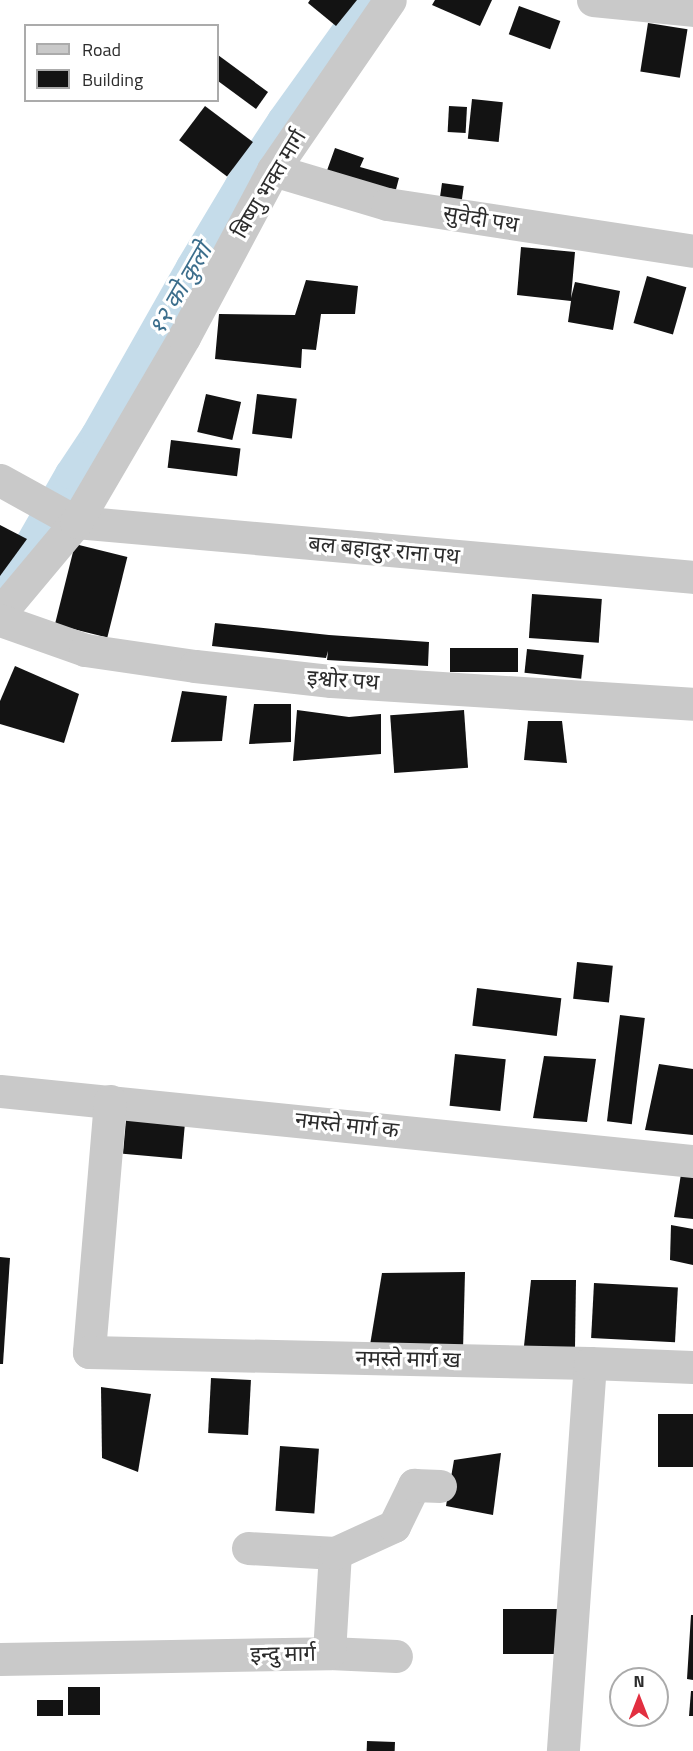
<!DOCTYPE html>
<html>
<head>
<meta charset="utf-8">
<style>
  body { margin:0 }
  #map { position:relative; width:693px; height:1751px; overflow:hidden; background:#fff; font-family:"Titillium Web","Noto Sans Devanagari",sans-serif }
  div>[style] { position:absolute }
  .canal>* { height:30px; margin:-15px; padding:0 15px; transform-origin:15px; border-radius:15px; background:#c5dcea }
  .building>* { inset:0; background:#131313; transform-origin:0 0 }
  .minor>* { height:33px; margin:-16.5px; padding:0 16.5px; transform-origin:16.5px; border-radius:16.5px; background:#c9c9c9 }
  span { translate:-50% -50%; white-space:nowrap; text-align:center; line-height:1.15; -webkit-text-stroke:6px #fff; paint-order:stroke }
  .street-label { font-size:22px; color:#2c2c2c }
  .water-label { font-size:24px; color:#3c6e8c; font-style:italic }
  .legend { position:absolute; left:24px; top:24px; width:195px; height:78px; box-sizing:border-box; background:#fff; border:2px solid #ababab; margin:0; padding:8px 10px; list-style:none; font-size:18px; color:#2c2c2c }
  .legend li { display:flex; align-items:center; gap:12px; height:30px }
  .legend b { width:30px; border:2px solid #ababab }
  .north { position:absolute; left:609px; top:1667px; width:60px; height:60px; box-sizing:border-box; background:#fff; border:2px solid #ababab; border-radius:50%; rotate:0deg; font-size:16px; font-weight:700; line-height:24px; text-align:center; color:#2c2c2c }
  .north::after { content:''; display:block; margin:auto; width:21px; height:27px; background:#e22f40; clip-path:polygon(50% 0,100% 100%,50% 72%,0 100%) }
</style>
</head>
<body>
<div id="map">
  <div class="canal">
    <i style="left:0;top:584px;width:50px;rotate:-53.1deg"></i>
    <i style="left:30px;top:544px;width:81px;rotate:-60.3deg"></i>
    <i style="left:70px;top:474px;width:47px;rotate:-56.3deg"></i>
    <i style="left:96px;top:435px;width:193px;rotate:-60.5deg"></i>
    <i style="left:191px;top:267px;width:96px;rotate:-59.1deg"></i>
    <i style="left:240px;top:185px;width:77px;rotate:-56.7deg"></i>
    <i style="left:282px;top:121px;width:149px;rotate:-54.3deg"></i>
  </div>
  <div class="building">
    <i style="clip-path:polygon(310px 0,357px 0,336px 26px,308px 3px)"></i>
    <i style="clip-path:polygon(435px 0,492px 0,480px 26px,432px 5px)"></i>
    <i style="left:519px;top:6px;width:44px;height:30px;rotate:20deg"></i>
    <i style="left:648px;top:23px;width:40px;height:49px;rotate:9deg"></i>
    <i style="clip-path:polygon(218px 55px,268px 92px,256px 109px,218px 81px)"></i>
    <i style="left:472px;top:99px;width:31px;height:40px;rotate:6deg"></i>
    <i style="left:205px;top:106px;width:60px;height:43px;rotate:37deg"></i>
    <i style="left:449px;top:106px;width:18px;height:26px;rotate:3deg"></i>
    <i style="clip-path:polygon(335px 148px,364px 158px,360px 167px,399px 178px,394px 197px,325px 176px)"></i>
    <i style="left:442px;top:183px;width:22px;height:24px;rotate:8deg"></i>
    <i style="clip-path:polygon(521px 247px,575px 252px,571px 298px,575px 282px,620px 291px,613px 330px,568px 322px,571px 301px,517px 295px)"></i>
    <i style="left:647px;top:276px;width:41px;height:49px;rotate:16deg"></i>
    <i style="clip-path:polygon(306px 280px,358px 286px,355px 314px,321px 314px,316px 350px,302px 349px,301px 368px,215px 359px,219px 314px,295px 315px)"></i>
    <i style="left:206px;top:394px;width:36px;height:39px;rotate:13deg"></i>
    <i style="left:257px;top:394px;width:40px;height:40px;rotate:7deg"></i>
    <i style="left:171px;top:440px;width:70px;height:28px;rotate:7deg"></i>
    <i style="clip-path:polygon(0 525px,27px 539px,0 576px)"></i>
    <i style="left:75px;top:544px;width:54px;height:83px;rotate:14deg"></i>
    <i style="left:532px;top:594px;width:70px;height:44px;rotate:4deg"></i>
    <i style="clip-path:polygon(215px 623px,329px 635px,429px 642px,428px 666px,327px 660px,328px 651px,326px 658px,212px 646px)"></i>
    <i style="left:450px;top:648px;width:68px;height:24px"></i>
    <i style="left:527px;top:649px;width:57px;height:24px;rotate:6deg"></i>
    <i style="clip-path:polygon(15px 666px,79px 694px,64px 743px,0 724px,0 701px)"></i>
    <i style="clip-path:polygon(182px 691px,227px 696px,222px 741px,171px 742px)"></i>
    <i style="clip-path:polygon(254px 704px,291px 704px,291px 742px,249px 744px)"></i>
    <i style="clip-path:polygon(297px 710px,349px 717px,381px 714px,381px 754px,293px 761px)"></i>
    <i style="left:464px;top:710px;width:58px;height:74px;rotate:86deg"></i>
    <i style="clip-path:polygon(528px 721px,562px 721px,567px 763px,524px 760px)"></i>
    <i style="left:577px;top:962px;width:36px;height:37px;rotate:6deg"></i>
    <i style="left:477px;top:988px;width:85px;height:38px;rotate:7deg"></i>
    <i style="left:620px;top:1015px;width:25px;height:107px;rotate:7deg"></i>
    <i style="left:455px;top:1054px;width:51px;height:52px;rotate:6deg"></i>
    <i style="clip-path:polygon(544px 1056px,596px 1059px,587px 1122px,533px 1118px)"></i>
    <i style="clip-path:polygon(659px 1064px,693px 1069px,693px 1135px,645px 1130px)"></i>
    <i style="left:126px;top:1120px;width:59px;height:34px;rotate:5deg"></i>
    <i style="clip-path:polygon(681px 1174px,693px 1174px,693px 1219px,674px 1217px)"></i>
    <i style="clip-path:polygon(671px 1225px,693px 1229px,693px 1265px,670px 1260px)"></i>
    <i style="clip-path:polygon(0 1257px,10px 1258px,3px 1364px,0 1364px)"></i>
    <i style="clip-path:polygon(465px 1272px,463px 1350px,370px 1345px,382px 1273px)"></i>
    <i style="clip-path:polygon(531px 1280px,576px 1280px,575px 1348px,524px 1346px)"></i>
    <i style="left:594px;top:1283px;width:84px;height:55px;rotate:3deg"></i>
    <i style="left:211px;top:1378px;width:40px;height:55px;rotate:3deg"></i>
    <i style="clip-path:polygon(101px 1387px,151px 1394px,138px 1472px,102px 1458px)"></i>
    <i style="left:658px;top:1414px;width:35px;height:53px"></i>
    <i style="left:280px;top:1446px;width:39px;height:65px;rotate:4deg"></i>
    <i style="clip-path:polygon(501px 1453px,493px 1515px,446px 1506px,454px 1460px)"></i>
    <i style="left:503px;top:1609px;width:55px;height:45px"></i>
    <i style="clip-path:polygon(691px 1615px,693px 1615px,693px 1680px,687px 1679px)"></i>
    <i style="left:68px;top:1687px;width:32px;height:28px"></i>
    <i style="clip-path:polygon(691px 1691px,693px 1691px,693px 1716px,689px 1716px)"></i>
    <i style="left:37px;top:1700px;width:26px;height:16px"></i>
    <i style="left:367px;top:1741px;width:28px;height:10px;rotate:2deg"></i>
  </div>
  <div class="minor">
    <i style="left:593px;top:0;width:100px;rotate:5.7deg"></i>
    <i style="left:273px;top:170px;width:119px;rotate:16.6deg"></i>
    <i style="left:387px;top:204px;width:310px;rotate:8.7deg"></i>
    <i style="left:0;top:480px;width:87px;rotate:28.9deg"></i>
    <i style="left:76px;top:522px;width:619px;rotate:5.09deg"></i>
    <i style="left:0;top:613px;width:119px;rotate:-50.1deg"></i>
    <i style="left:76px;top:522px;width:214px;rotate:-59.7deg"></i>
    <i style="left:184px;top:337px;width:189px;rotate:-61.9deg"></i>
    <i style="left:273px;top:170px;width:206px;rotate:-55.5deg"></i>
    <i style="left:0;top:620px;width:90px;rotate:19.4deg"></i>
    <i style="left:85px;top:650px;width:111px;rotate:8.3deg"></i>
    <i style="left:195px;top:666px;width:137px;rotate:6.3deg"></i>
    <i style="left:331px;top:681px;width:363px;rotate:3.6deg"></i>
    <i style="left:0;top:1091px;width:697px;rotate:5.77deg"></i>
    <i style="left:110px;top:1101px;width:252px;rotate:94.8deg"></i>
    <i style="left:89px;top:1352px;width:501px;rotate:1.26deg"></i>
    <i style="left:590px;top:1363px;width:389px;rotate:94deg"></i>
    <i style="left:590px;top:1363px;width:103px;rotate:2.2deg"></i>
    <i style="left:248px;top:1548px;width:87px;rotate:3.3deg"></i>
    <i style="left:329px;top:1653px;width:67px;rotate:2.6deg"></i>
    <i style="left:0;top:1659px;width:329px;rotate:-1deg"></i>
    <i style="left:329px;top:1653px;width:100px;rotate:-86.6deg"></i>
    <i style="left:335px;top:1553px;width:65px;rotate:-24.6deg"></i>
    <i style="left:394px;top:1526px;width:46px;rotate:-64deg"></i>
    <i style="left:414px;top:1485px;width:26px;rotate:2deg"></i>
  </div>
  <div class="street-label">
    <span style="left:269px;top:184px;rotate:-59deg">बिष्णु भक्त मार्ग</span>
    <span style="left:481px;top:219px;rotate:9deg">सुवेदी पथ</span>
    <span style="left:384px;top:550px;rotate:5deg">बल बहादुर राना पथ</span>
    <span style="left:343px;top:680px;rotate:4deg">इश्वोर पथ</span>
    <span style="left:347px;top:1125px;rotate:6deg">नमस्ते मार्ग क</span>
    <span style="left:408px;top:1359px;rotate:1deg">नमस्ते मार्ग ख</span>
    <span style="left:283px;top:1654px;rotate:-1deg">इन्दु मार्ग</span>
  </div>
  <div class="water-label">
    <span style="left:180px;top:289px;rotate:-60deg">१२ को कुलो</span>
  </div>
  <ul class="legend">
  <li><b style="height:8px;background:#c9c9c9"></b>Road</li>
  <li><b style="height:16px;background:#131313"></b>Building</li>
  </ul>
  <div class="north">N</div>
</div>
</body>
</html>
